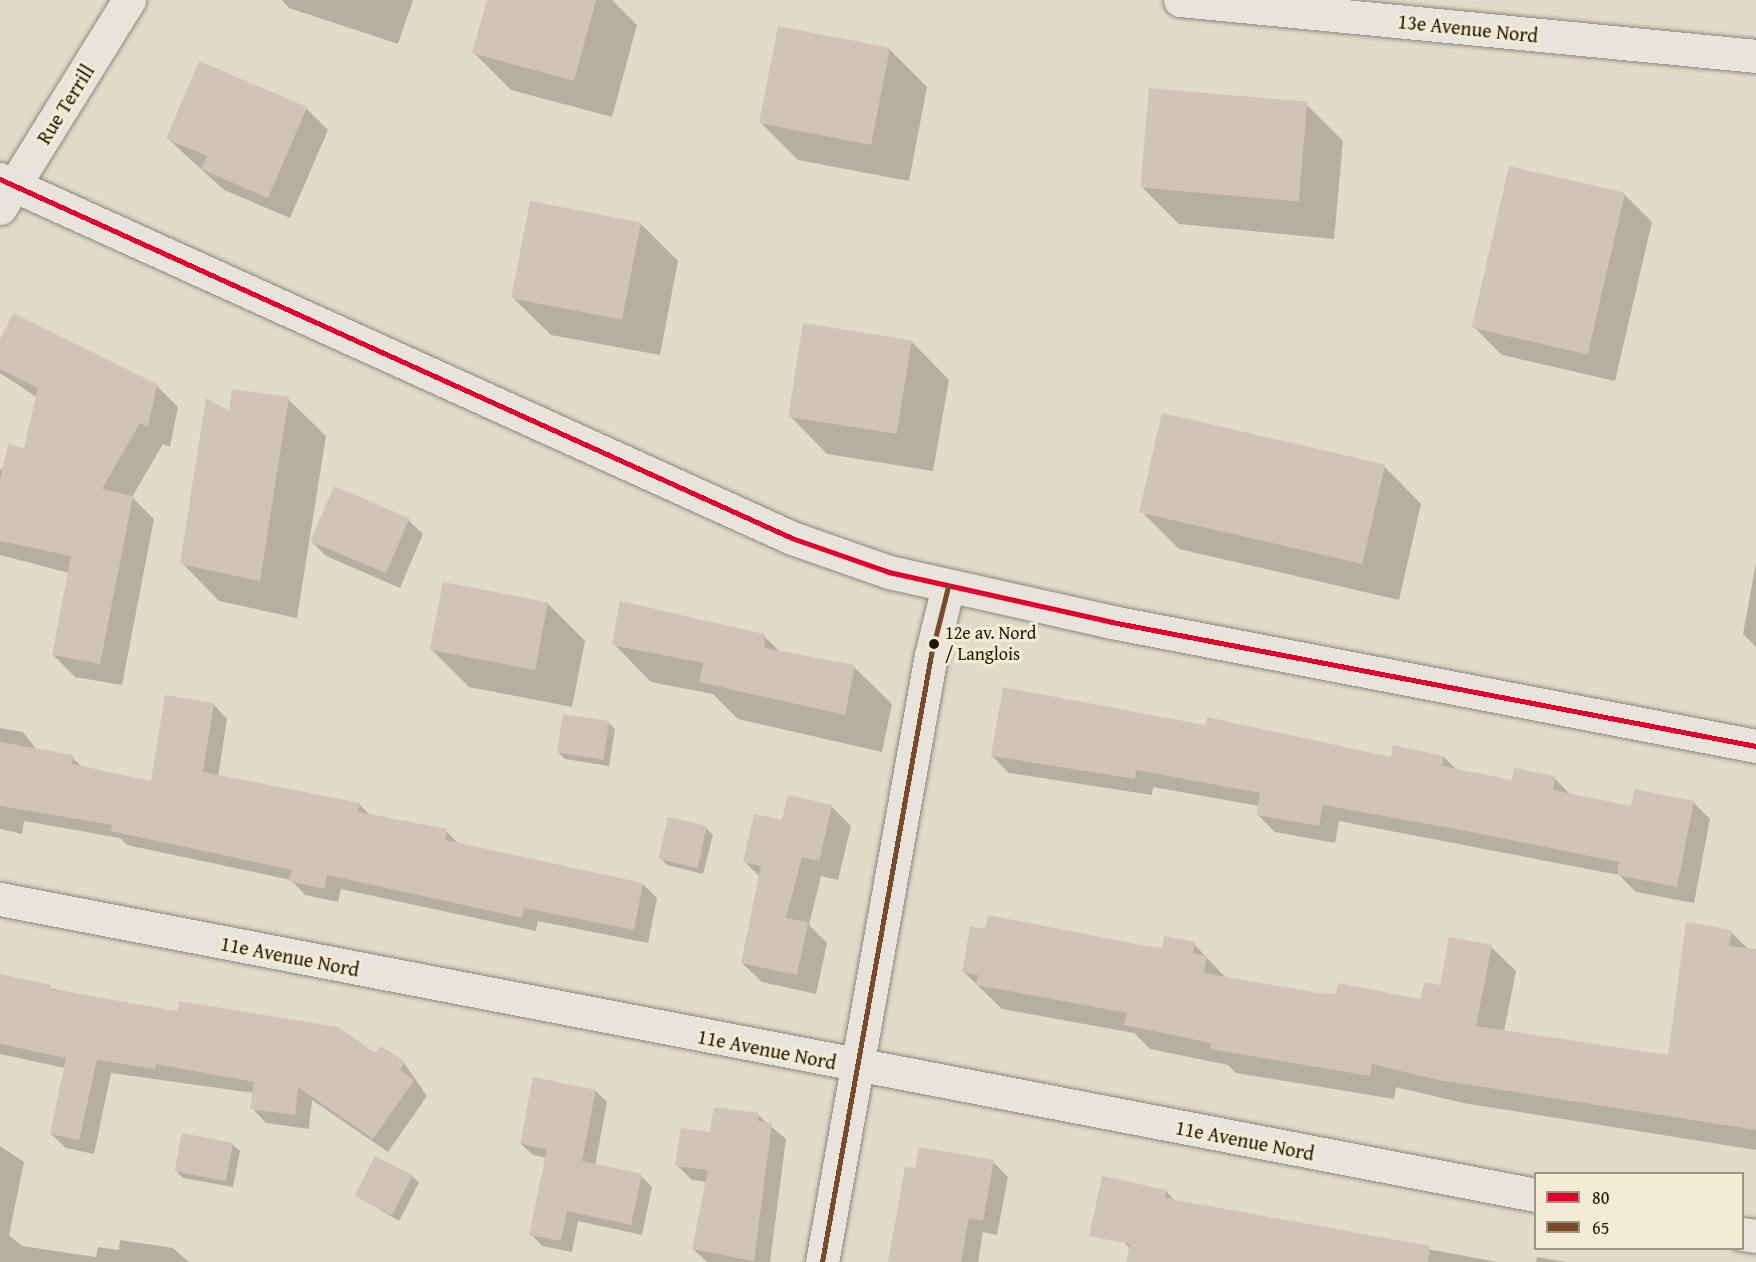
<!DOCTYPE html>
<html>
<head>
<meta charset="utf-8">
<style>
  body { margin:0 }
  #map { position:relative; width:1756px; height:1262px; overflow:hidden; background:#e1dbc9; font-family:"Gentium Book Plus",serif }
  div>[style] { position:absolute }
  .shadow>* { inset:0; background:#0003 }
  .building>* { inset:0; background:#d2c3b8; transform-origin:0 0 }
  .roads { filter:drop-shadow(0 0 2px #8e887c) drop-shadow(0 0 2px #8e887c) }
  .minor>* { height:33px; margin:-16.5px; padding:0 16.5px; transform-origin:16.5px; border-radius:16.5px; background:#e8e4db }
  .tertiary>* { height:33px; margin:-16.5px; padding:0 16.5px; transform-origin:16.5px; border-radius:16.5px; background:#e8e4db }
  .secondary>* { height:33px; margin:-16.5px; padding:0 16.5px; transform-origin:16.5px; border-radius:16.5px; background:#e8e4db }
  .bus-1>* { height:4.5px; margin:-2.25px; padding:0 2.25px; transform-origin:2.25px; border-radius:2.25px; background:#e4002b }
  .bus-2>* { height:4.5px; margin:-2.25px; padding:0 2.25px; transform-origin:2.25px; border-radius:2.25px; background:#7a4b2a }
  .dots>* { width:16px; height:16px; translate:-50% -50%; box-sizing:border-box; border:3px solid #f2ebd5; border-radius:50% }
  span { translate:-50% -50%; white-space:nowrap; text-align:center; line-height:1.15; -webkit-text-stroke:6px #f2ebd5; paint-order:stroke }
  .bus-label { font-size:18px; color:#261602 }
  .left { translate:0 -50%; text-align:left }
  .street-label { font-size:20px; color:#261602 }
  .legend { position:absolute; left:1534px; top:1172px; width:210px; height:78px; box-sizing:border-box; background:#f2ebd5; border:2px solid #a09681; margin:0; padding:8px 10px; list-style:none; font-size:18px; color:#261602 }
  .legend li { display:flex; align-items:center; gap:12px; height:30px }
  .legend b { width:30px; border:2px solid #a09681 }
</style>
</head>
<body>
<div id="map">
  <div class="shadow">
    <i style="clip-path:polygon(282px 0,413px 0,398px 44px,289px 8px)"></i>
    <i style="clip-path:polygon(488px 0,612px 0,637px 25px,612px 117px,511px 90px,474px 53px)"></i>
    <i style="clip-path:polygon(889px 49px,927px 87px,909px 181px,798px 160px,761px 123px)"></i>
    <i style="clip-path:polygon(1306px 104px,1343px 141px,1334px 239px,1179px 224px,1142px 187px)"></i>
    <i style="clip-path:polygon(306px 108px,328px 130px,290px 218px,224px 190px,168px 139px)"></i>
    <i style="clip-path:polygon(1624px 194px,1652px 222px,1615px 381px,1502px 355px,1474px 327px)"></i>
    <i style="clip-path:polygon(640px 223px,678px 261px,660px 355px,551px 335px,513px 298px)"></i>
    <i style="clip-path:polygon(0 342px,156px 385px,178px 407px,170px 447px,163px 444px,132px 497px,154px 519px,122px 685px,75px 677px,53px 655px,69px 573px,0 555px,0 470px,25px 450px,38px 398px,0 373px)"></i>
    <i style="clip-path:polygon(912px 342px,949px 380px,933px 471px,827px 454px,790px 416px)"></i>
    <i style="clip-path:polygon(288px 399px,326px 436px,297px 618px,219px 601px,182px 563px,230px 413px)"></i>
    <i style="clip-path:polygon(1384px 466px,1421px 504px,1399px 600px,1179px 549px,1141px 511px)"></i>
    <i style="clip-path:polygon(408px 520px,423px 534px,400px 588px,326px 556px,311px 541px)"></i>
    <i style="clip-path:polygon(1756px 563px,1756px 647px,1743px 634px)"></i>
    <i style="clip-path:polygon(548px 604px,585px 641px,572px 707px,469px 687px,431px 649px)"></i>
    <i style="clip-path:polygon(763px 635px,780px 652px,854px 667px,892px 704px,882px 752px,738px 719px,713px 694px,651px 682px,614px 644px)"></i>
    <i style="clip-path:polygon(213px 704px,227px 719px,218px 777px,359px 804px,371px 816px,446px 831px,460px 845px,643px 884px,657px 898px,648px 943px,538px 921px,536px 931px,341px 889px,338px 902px,305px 895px,291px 880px,127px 845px,120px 838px,24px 821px,22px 834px,0 829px,0 728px,23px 732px,37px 750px,72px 757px,83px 768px,153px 783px)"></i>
    <i style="clip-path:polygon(608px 722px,615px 729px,609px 766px,565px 759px,557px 751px)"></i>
    <i style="clip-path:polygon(992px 756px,1444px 757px,1457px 770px,1513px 782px,1554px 778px,1572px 796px,1632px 808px,1693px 802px,1710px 819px,1694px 903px,1636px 892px,1619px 875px,1339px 821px,1335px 843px,1275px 832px,1258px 815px,1259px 806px,1153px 787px,1152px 795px,1009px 773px)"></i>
    <i style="clip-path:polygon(831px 806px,851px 826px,838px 880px,821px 876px,809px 925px,827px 943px,816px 994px,762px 982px,742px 963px,760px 877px,744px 861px,783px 822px)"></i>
    <i style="clip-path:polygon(706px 828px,713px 835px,703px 874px,667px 865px,660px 858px)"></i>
    <i style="clip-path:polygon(1731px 932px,1755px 956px,1756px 1150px,1463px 1103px,1396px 1087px,1394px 1099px,1236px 1073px,1228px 1065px,1150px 1049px,1134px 1033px,1002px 1009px,963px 971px,1194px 944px,1227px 979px,1318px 995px,1421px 1001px,1491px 947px,1516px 971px,1504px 1031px,1669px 1056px)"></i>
    <i style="clip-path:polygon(0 978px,376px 1055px,404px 1063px,427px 1096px,388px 1152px,312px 1100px,309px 1129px,266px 1123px,252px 1108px,254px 1093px,111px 1073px,94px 1154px,66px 1148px,51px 1134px,65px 1068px,0 1054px)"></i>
    <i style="clip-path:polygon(596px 1091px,607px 1102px,595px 1166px,641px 1176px,652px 1187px,642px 1235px,578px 1221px,572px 1252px,542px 1246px,531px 1234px,547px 1158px,533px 1155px,521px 1144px)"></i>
    <i style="clip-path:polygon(758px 1115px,786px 1139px,770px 1262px,707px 1262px,693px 1249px,707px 1182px,692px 1180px,677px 1165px)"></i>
    <i style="clip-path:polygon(232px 1144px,240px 1151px,233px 1187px,183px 1178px,176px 1171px)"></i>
    <i style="clip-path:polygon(0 1146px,24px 1162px,9px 1235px,22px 1246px,96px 1257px,98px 1247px,119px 1250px,120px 1240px,173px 1248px,189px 1262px,0 1262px)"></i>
    <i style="clip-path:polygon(993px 1162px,1008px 1177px,997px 1235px,983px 1232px,978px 1262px,893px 1262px,916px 1170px)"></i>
    <i style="clip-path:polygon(412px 1176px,419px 1183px,399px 1221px,357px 1196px)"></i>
    <i style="clip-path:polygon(1166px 1191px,1176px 1202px,1497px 1262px,1128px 1262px,1130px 1249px,1124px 1242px)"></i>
    <i style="clip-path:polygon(1537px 1257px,1566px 1262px,1536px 1262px)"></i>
  </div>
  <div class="building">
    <i style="clip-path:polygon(487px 0,596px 0,574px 81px,472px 53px)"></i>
    <i style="left:778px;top:26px;width:114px;height:99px;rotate:11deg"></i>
    <i style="clip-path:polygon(199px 61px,307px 107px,268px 198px,201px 169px,207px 156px,166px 139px)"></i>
    <i style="left:1149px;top:88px;width:159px;height:100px;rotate:5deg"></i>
    <i style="left:1509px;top:166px;width:119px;height:166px;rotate:13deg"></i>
    <i style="left:530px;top:201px;width:113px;height:99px;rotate:11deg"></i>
    <i style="clip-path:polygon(13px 313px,157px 384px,148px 427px,140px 423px,102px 489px,133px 496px,100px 664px,52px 655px,71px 556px,0 541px,0 479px,8px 444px,24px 448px,38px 388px,0 369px,0 339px)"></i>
    <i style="left:803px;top:323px;width:110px;height:95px;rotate:9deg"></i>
    <i style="clip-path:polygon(232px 389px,289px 397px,260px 581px,180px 564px,206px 398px,229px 411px)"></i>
    <i style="left:1162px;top:413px;width:229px;height:102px;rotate:13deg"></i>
    <i style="left:334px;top:486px;width:82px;height:60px;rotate:23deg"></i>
    <i style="left:443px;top:582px;width:107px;height:69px;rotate:11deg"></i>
    <i style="clip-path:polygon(620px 601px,764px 634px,765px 648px,855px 665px,845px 715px,699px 682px,703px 663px,612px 645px)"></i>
    <i style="clip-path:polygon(1003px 687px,1205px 725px,1207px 717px,1391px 757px,1393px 745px,1444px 756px,1442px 766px,1512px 780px,1514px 768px,1555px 776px,1553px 790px,1631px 806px,1634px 789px,1694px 801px,1677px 887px,1617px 875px,1619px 862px,1461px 830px,1323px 805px,1319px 826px,1256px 815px,1260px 793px,1136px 770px,1135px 779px,991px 756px)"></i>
    <i style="clip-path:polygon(165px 695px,214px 703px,203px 772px,360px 803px,358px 812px,447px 829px,445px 840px,643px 883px,634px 930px,524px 908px,522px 918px,327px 875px,324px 889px,289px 881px,292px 870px,111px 831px,112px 825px,0 806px,0 742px,73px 755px,72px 764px,151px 781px)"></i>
    <i style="left:563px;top:714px;width:47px;height:39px;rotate:9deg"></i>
    <i style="clip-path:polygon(788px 795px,832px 805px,819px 861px,802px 857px,786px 918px,808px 922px,797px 975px,741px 963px,761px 866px,743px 862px,754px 814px,782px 820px)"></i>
    <i style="left:668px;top:817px;width:40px;height:43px;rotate:13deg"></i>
    <i style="clip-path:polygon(988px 915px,1141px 945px,1162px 948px,1164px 936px,1195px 942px,1193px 953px,1207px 956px,1204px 973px,1318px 993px,1336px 994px,1338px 983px,1420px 999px,1425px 982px,1440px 985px,1449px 937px,1492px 945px,1476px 1026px,1668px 1055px,1686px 922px,1732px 930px,1729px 946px,1756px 949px,1756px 1130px,1438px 1080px,1372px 1064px,1370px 1076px,1210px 1049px,1211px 1043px,1124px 1025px,1127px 1013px,976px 985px,978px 975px,962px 972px,970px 926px,985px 929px)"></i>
    <i style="clip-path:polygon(0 974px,51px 985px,50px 989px,177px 1011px,179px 1001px,338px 1027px,375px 1053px,381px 1046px,405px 1062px,400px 1070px,414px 1080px,373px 1139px,298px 1087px,295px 1115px,250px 1109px,254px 1082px,156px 1064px,155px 1069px,97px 1060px,79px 1140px,50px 1134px,66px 1058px,0 1044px)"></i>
    <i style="clip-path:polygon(533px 1077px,596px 1090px,582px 1161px,642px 1174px,631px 1225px,567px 1211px,561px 1241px,529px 1235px,547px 1149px,520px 1144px)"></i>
    <i style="clip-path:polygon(714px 1107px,759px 1113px,758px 1121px,772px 1123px,754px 1261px,692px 1249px,708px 1170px,675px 1166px,681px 1128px,710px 1132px)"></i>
    <i style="left:182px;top:1133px;width:52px;height:39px;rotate:11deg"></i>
    <i style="clip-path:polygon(919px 1147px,994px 1160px,983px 1221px,969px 1218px,961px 1262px,888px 1262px,905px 1167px,915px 1168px)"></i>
    <i style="left:375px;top:1156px;width:42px;height:45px;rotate:27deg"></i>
    <i style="clip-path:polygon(1102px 1176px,1166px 1190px,1165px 1198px,1430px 1246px,1428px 1262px,1126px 1262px,1130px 1244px,1089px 1236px)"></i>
  </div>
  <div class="roads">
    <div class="minor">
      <i style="left:0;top:899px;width:1564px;rotate:10.91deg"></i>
      <i style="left:1742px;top:1234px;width:14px;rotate:8deg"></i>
      <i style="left:822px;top:1262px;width:617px;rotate:-79.82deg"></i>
      <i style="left:931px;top:655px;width:70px;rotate:-76deg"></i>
    </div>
    <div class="tertiary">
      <i style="left:0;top:208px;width:245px;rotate:-58.2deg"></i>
    </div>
    <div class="secondary">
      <i style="left:1180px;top:0;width:579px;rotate:5.55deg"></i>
      <i style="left:0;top:179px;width:870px;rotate:24.38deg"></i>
      <i style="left:792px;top:538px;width:103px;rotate:19.3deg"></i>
      <i style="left:889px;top:572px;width:229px;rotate:12.6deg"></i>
      <i style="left:1112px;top:622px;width:656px;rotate:10.9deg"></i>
    </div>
  </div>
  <div class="bus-1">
    <i style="left:0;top:179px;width:870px;rotate:24.38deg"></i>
    <i style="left:792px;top:538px;width:103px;rotate:19.3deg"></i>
    <i style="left:889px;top:572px;width:229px;rotate:12.6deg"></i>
    <i style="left:1112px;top:622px;width:656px;rotate:10.9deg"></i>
  </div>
  <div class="bus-2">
    <i style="left:822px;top:1262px;width:617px;rotate:-79.82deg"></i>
    <i style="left:931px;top:655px;width:70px;rotate:-76deg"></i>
  </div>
  <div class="dots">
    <i style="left:934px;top:644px;background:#261602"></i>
  </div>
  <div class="bus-label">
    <span class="left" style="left:945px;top:644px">12e av. Nord<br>/ Langlois</span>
  </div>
  <div class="street-label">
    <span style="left:1468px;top:28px;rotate:6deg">13e Avenue Nord</span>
    <span style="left:65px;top:104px;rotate:-58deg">Rue Terrill</span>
    <span style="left:290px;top:956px;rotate:11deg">11e Avenue Nord</span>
    <span style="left:767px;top:1049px;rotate:11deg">11e Avenue Nord</span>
    <span style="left:1245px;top:1140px;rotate:11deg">11e Avenue Nord</span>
  </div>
  <ul class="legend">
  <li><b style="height:8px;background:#e4002b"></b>80</li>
  <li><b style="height:8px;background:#7a4b2a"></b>65</li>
  </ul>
</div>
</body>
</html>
